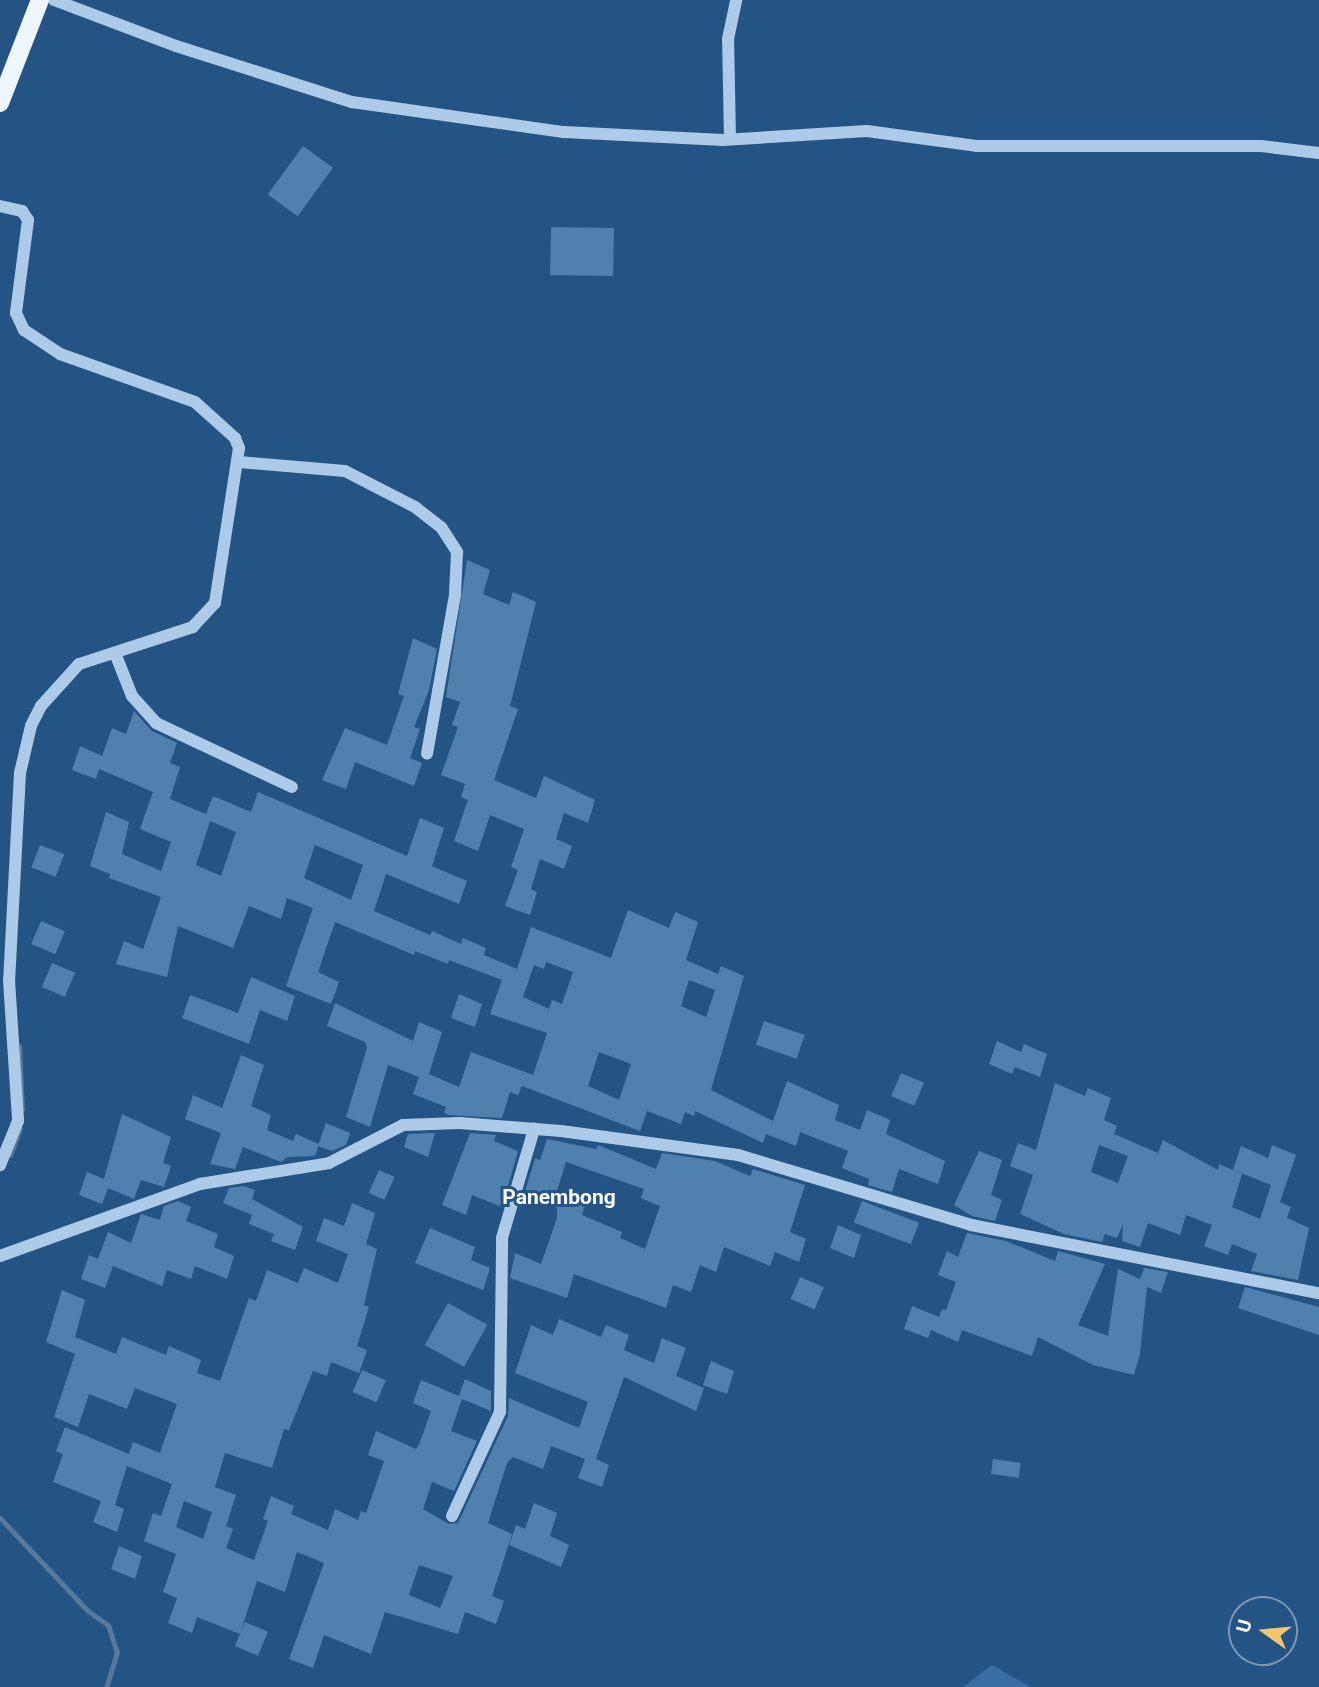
<!DOCTYPE html>
<html>
<head>
<meta charset="utf-8">
<style>
  body { margin:0 }
  #map { position:relative; width:1319px; height:1687px; overflow:hidden; background:#245484; font-family:Roboto,sans-serif }
  div>[style] { position:absolute }
  .green>* { inset:0; background:#386ea1 }
  .stream>* { height:5px; margin:-2.5px; padding:0 2.5px; transform-origin:2.5px; border-radius:2.5px; background:#57799b }
  .building>* { inset:0; background:#5080ae; transform-origin:0 0 }
  .minor>* { height:12px; margin:-6px; padding:0 6px; transform-origin:6px; border-radius:6px; background:#adcbe8 }
  .major>* { height:18px; margin:-9px; padding:0 9px; transform-origin:9px; border-radius:9px; background:#eff6fe }
  span { translate:-50% -50%; white-space:nowrap; text-align:center; line-height:1.15; -webkit-text-stroke:6px #245484; paint-order:stroke }
  .quarter-label { font-size:21px; color:#fff; font-weight:700 }
  .north { position:absolute; left:1228px; top:1596px; width:70px; height:70px; box-sizing:border-box; background:#245484; border:2px solid #7c98b5; border-radius:50%; rotate:285deg; font-size:19px; font-weight:700; line-height:28px; text-align:center; color:#fff }
  .north::after { content:''; display:block; margin:auto; width:24px; height:32px; background:#f3c570; clip-path:polygon(50% 0,100% 100%,50% 72%,0 100%) }
</style>
</head>
<body>
<div id="map">
  <div class="green">
    <i style="clip-path:polygon(992px 1665px,1031px 1687px,963px 1687px)"></i>
  </div>
  <div class="stream">
    <i style="left:19px;top:1046px;width:63px;rotate:87.3deg"></i>
    <i style="left:10px;top:1155px;width:28px;rotate:-69deg"></i>
    <i style="left:0;top:1518px;width:128px;rotate:46.6deg"></i>
    <i style="left:88px;top:1611px;width:24px;rotate:35deg"></i>
    <i style="left:108px;top:1625px;width:28px;rotate:72deg"></i>
    <i style="left:117px;top:1652px;width:37px;rotate:107deg"></i>
  </div>
  <div class="building">
    <i style="left:303px;top:146px;width:37px;height:60px;rotate:36deg"></i>
    <i style="left:551px;top:227px;width:63px;height:48px;rotate:1deg"></i>
    <i style="clip-path:polygon(467px 560px,490px 570px,483px 594px,509px 605px,513px 592px,536px 602px,510px 706px,518px 709px,494px 780px,536px 798px,544px 776px,595px 800px,588px 823px,564px 813px,556px 839px,572px 846px,564px 869px,540px 859px,531px 889px,537px 892px,530px 915px,505px 906px,518px 870px,511px 867px,524px 829px,490px 815px,478px 851px,454px 841px,468px 800px,461px 797px,465px 784px,441px 775px,458px 727px,452px 725px,460px 702px,446px 697px)"></i>
    <i style="clip-path:polygon(413px 638px,437px 649px,429px 690px,414px 727px,420px 729px,410px 758px,422px 763px,414px 786px,355px 762px,346px 789px,322px 780px,345px 728px,387px 745px,404px 696px,398px 694px)"></i>
    <i style="clip-path:polygon(evenodd,134px 711px,152px 731px,177px 743px,170px 763px,180px 767px,170px 799px,206px 814px,213px 796px,251px 812px,258px 792px,407px 856px,420px 818px,444px 828px,432px 866px,467px 881px,459px 904px,386px 874px,374px 911px,430px 935px,432px 931px,461px 944px,463px 938px,486px 948px,484px 955px,517px 969px,531px 927px,611px 958px,628px 910px,669px 928px,675px 912px,698px 922px,686px 960px,718px 974px,721px 966px,744px 976px,711px 1090px,773px 1121px,787px 1081px,839px 1105px,835px 1120px,860px 1130px,867px 1110px,890px 1120px,886px 1134px,945px 1161px,938px 1184px,899px 1169px,892px 1192px,868px 1185px,869px 1179px,842px 1168px,848px 1151px,800px 1132px,796px 1146px,766px 1134px,763px 1143px,695px 1111px,694px 1116px,685px 1112px,681px 1124px,647px 1111px,640px 1131px,522px 1086px,518px 1095px,510px 1092px,502px 1118px,448px 1115px,444px 1113px,446px 1107px,413px 1094px,419px 1077px,388px 1065px,370px 1127px,346px 1117px,367px 1048px,365px 1042px,327px 1026px,335px 1003px,413px 1041px,419px 1022px,442px 1032px,429px 1074px,459px 1087px,471px 1052px,533px 1075px,547px 1033px,490px 1014px,502px 980px,449px 960px,448px 964px,415px 951px,414px 955px,335px 922px,318px 972px,339px 982px,331px 1004px,286px 986px,313px 908px,287px 898px,281px 919px,249px 906px,233px 948px,178px 926px,167px 977px,116px 964px,124px 941px,143px 949px,161px 897px,109px 878px,110px 874px,90px 866px,106px 812px,129px 822px,122px 854px,161px 871px,171px 842px,140px 829px,153px 792px,99px 769px,96px 779px,72px 770px,80px 746px,102px 756px,112px 728px,126px 734px,134px 711px,210px 821px,236px 832px,221px 876px,196px 865px,210px 821px,134px 711px,315px 845px,363px 865px,351px 900px,304px 878px,315px 845px,134px 711px,546px 962px,573px 972px,562px 1004px,552px 1000px,549px 1009px,523px 997px,534px 965px,544px 969px,546px 962px,134px 711px,689px 980px,715px 990px,706px 1017px,681px 1006px,689px 980px,134px 711px,599px 1052px,631px 1064px,619px 1100px,588px 1086px,599px 1052px)"></i>
    <i style="left:40px;top:845px;width:26px;height:24px;rotate:21deg"></i>
    <i style="left:41px;top:921px;width:26px;height:25px;rotate:23deg"></i>
    <i style="left:52px;top:963px;width:25px;height:26px;rotate:23deg"></i>
    <i style="clip-path:polygon(251px 977px,295px 996px,287px 1021px,260px 1010px,249px 1044px,182px 1018px,190px 995px,238px 1013px)"></i>
    <i style="clip-path:polygon(459px 994px,482px 1004px,475px 1027px,451px 1018px)"></i>
    <i style="left:764px;top:1021px;width:43px;height:25px;rotate:19deg"></i>
    <i style="clip-path:polygon(997px 1041px,1021px 1052px,1024px 1044px,1047px 1054px,1040px 1077px,1015px 1067px,1012px 1074px,989px 1064px)"></i>
    <i style="clip-path:polygon(241px 1055px,264px 1065px,251px 1106px,271px 1115px,267px 1130px,293px 1141px,296px 1134px,319px 1144px,315px 1156px,287px 1157px,281px 1162px,243px 1147px,235px 1169px,210px 1164px,221px 1133px,185px 1119px,193px 1095px,222px 1108px)"></i>
    <i style="left:901px;top:1073px;width:25px;height:25px;rotate:23deg"></i>
    <i style="clip-path:polygon(evenodd,1055px 1083px,1085px 1096px,1088px 1088px,1111px 1098px,1104px 1120px,1117px 1126px,1114px 1134px,1158px 1153px,1163px 1140px,1218px 1170px,1219px 1164px,1242px 1174px,1232px 1207px,1260px 1219px,1271px 1185px,1233px 1170px,1241px 1146px,1268px 1158px,1272px 1145px,1296px 1155px,1280px 1202px,1291px 1207px,1287px 1218px,1309px 1228px,1298px 1280px,1251px 1271px,1257px 1254px,1232px 1244px,1228px 1255px,1204px 1246px,1212px 1225px,1186px 1215px,1180px 1235px,1148px 1223px,1140px 1247px,1122px 1241px,1123px 1224px,1117px 1238px,1105px 1234px,1102px 1242px,1064px 1234px,1020px 1214px,1033px 1175px,1010px 1166px,1018px 1143px,1036px 1150px,1055px 1083px,1099px 1145px,1128px 1156px,1118px 1183px,1091px 1172px,1099px 1145px)"></i>
    <i style="clip-path:polygon(122px 1114px,171px 1137px,163px 1163px,171px 1166px,164px 1187px,141px 1180px,134px 1199px,108px 1188px,102px 1204px,79px 1195px,87px 1172px,104px 1179px)"></i>
    <i style="clip-path:polygon(326px 1123px,350px 1133px,346px 1145px,332px 1151px,318px 1146px)"></i>
    <i style="clip-path:polygon(435px 1133px,428px 1157px,404px 1147px,408px 1134px)"></i>
    <i style="clip-path:polygon(470px 1133px,496px 1135px,494px 1141px,518px 1151px,502px 1207px,472px 1195px,466px 1215px,442px 1205px)"></i>
    <i style="clip-path:polygon(evenodd,547px 1139px,596px 1149px,598px 1145px,656px 1169px,662px 1153px,715px 1161px,750px 1176px,753px 1169px,805px 1185px,790px 1232px,806px 1239px,799px 1262px,775px 1252px,770px 1266px,724px 1247px,716px 1272px,700px 1265px,691px 1292px,673px 1285px,666px 1308px,574px 1274px,567px 1298px,510px 1278px,515px 1253px,541px 1264px,557px 1218px,557px 1208px,524px 1195px,535px 1158px,540px 1160px,547px 1139px,566px 1162px,644px 1189px,641px 1198px,660px 1206px,645px 1249px,620px 1238px,622px 1232px,582px 1215px,586px 1203px,557px 1191px,566px 1162px)"></i>
    <i style="clip-path:polygon(979px 1151px,1002px 1160px,991px 1195px,1002px 1200px,995px 1221px,972px 1216px,954px 1205px)"></i>
    <i style="left:379px;top:1170px;width:17px;height:25px;rotate:24deg"></i>
    <i style="clip-path:polygon(244px 1186px,255px 1190px,252px 1199px,303px 1227px,295px 1250px,271px 1241px,274px 1234px,249px 1224px,252px 1215px,223px 1203px,229px 1188px)"></i>
    <i style="clip-path:polygon(178px 1201px,191px 1207px,186px 1221px,218px 1234px,214px 1247px,234px 1256px,227px 1279px,195px 1266px,191px 1279px,167px 1270px,162px 1286px,113px 1266px,105px 1288px,81px 1279px,89px 1255px,98px 1259px,108px 1232px,131px 1243px,141px 1214px,160px 1220px,164px 1206px)"></i>
    <i style="left:862px;top:1201px;width:61px;height:23px;rotate:21deg"></i>
    <i style="clip-path:polygon(evenodd,352px 1203px,375px 1213px,366px 1244px,377px 1249px,364px 1305px,369px 1307px,357px 1346px,367px 1350px,359px 1373px,331px 1362px,327px 1376px,313px 1371px,289px 1430px,284px 1429px,272px 1468px,225px 1453px,215px 1487px,236px 1495px,226px 1526px,233px 1529px,226px 1548px,254px 1560px,268px 1521px,263px 1519px,271px 1496px,294px 1506px,291px 1514px,328px 1530px,335px 1509px,358px 1520px,361px 1511px,366px 1513px,384px 1461px,368px 1455px,376px 1431px,416px 1449px,419px 1445px,431px 1411px,413px 1403px,421px 1380px,459px 1396px,465px 1379px,491px 1391px,491px 1411px,462px 1399px,451px 1431px,477px 1441px,454px 1491px,432px 1482px,423px 1509px,449px 1524px,458px 1523px,508px 1416px,509px 1398px,579px 1428px,588px 1402px,515px 1373px,531px 1325px,553px 1335px,559px 1319px,601px 1337px,606px 1325px,629px 1335px,624px 1350px,654px 1363px,662px 1338px,686px 1348px,676px 1376px,704px 1388px,696px 1411px,624px 1377px,596px 1459px,609px 1465px,602px 1487px,578px 1478px,585px 1459px,551px 1446px,543px 1469px,513px 1457px,507px 1463px,488px 1523px,512px 1534px,492px 1596px,504px 1601px,496px 1624px,465px 1612px,458px 1634px,385px 1612px,371px 1654px,324px 1635px,313px 1668px,289px 1659px,324px 1563px,297px 1552px,285px 1592px,257px 1581px,240px 1634px,197px 1617px,192px 1633px,168px 1623px,177px 1598px,163px 1592px,176px 1554px,144px 1541px,153px 1513px,161px 1516px,172px 1484px,127px 1466px,115px 1505px,124px 1509px,117px 1532px,93px 1522px,101px 1501px,53px 1482px,63px 1454px,56px 1451px,65px 1427px,129px 1454px,133px 1442px,160px 1453px,177px 1404px,135px 1388px,127px 1409px,89px 1394px,78px 1427px,54px 1417px,75px 1354px,46px 1342px,62px 1290px,85px 1300px,75px 1337px,116px 1354px,122px 1337px,166px 1355px,169px 1346px,201px 1360px,197px 1373px,220px 1381px,249px 1298px,256px 1301px,267px 1270px,298px 1283px,304px 1268px,338px 1283px,348px 1254px,316px 1241px,324px 1218px,344px 1226px,352px 1203px,184px 1501px,212px 1512px,203px 1539px,176px 1527px,184px 1501px,352px 1203px,419px 1565px,453px 1576px,440px 1608px,409px 1595px,419px 1565px)"></i>
    <i style="clip-path:polygon(838px 1225px,861px 1235px,854px 1258px,830px 1248px)"></i>
    <i style="clip-path:polygon(430px 1228px,475px 1247px,471px 1260px,490px 1268px,483px 1290px,415px 1263px)"></i>
    <i style="clip-path:polygon(967px 1233px,1006px 1241px,1055px 1261px,1058px 1251px,1105px 1264px,1078px 1325px,1108px 1336px,1118px 1269px,1140px 1279px,1144px 1268px,1168px 1272px,1161px 1293px,1147px 1287px,1140px 1354px,1134px 1375px,1093px 1365px,1038px 1337px,1032px 1356px,962px 1330px,958px 1342px,931px 1330px,928px 1338px,904px 1329px,912px 1306px,939px 1317px,942px 1309px,946px 1310px,956px 1282px,938px 1275px,947px 1251px,958px 1257px)"></i>
    <i style="left:800px;top:1277px;width:26px;height:24px;rotate:23deg"></i>
    <i style="clip-path:polygon(1245px 1287px,1319px 1307px,1319px 1335px,1238px 1308px)"></i>
    <i style="left:448px;top:1303px;width:45px;height:48px;rotate:29deg"></i>
    <i style="clip-path:polygon(711px 1361px,734px 1371px,727px 1394px,703px 1385px)"></i>
    <i style="left:362px;top:1370px;width:26px;height:24px;rotate:23deg"></i>
    <i style="left:993px;top:1459px;width:28px;height:15px;rotate:8deg"></i>
    <i style="clip-path:polygon(534px 1503px,557px 1513px,550px 1536px,569px 1545px,561px 1567px,509px 1545px,516px 1525px,525px 1529px)"></i>
    <i style="clip-path:polygon(119px 1546px,142px 1556px,135px 1579px,111px 1569px)"></i>
    <i style="left:245px;top:1622px;width:25px;height:26px;rotate:23deg"></i>
  </div>
  <div class="minor">
    <i style="left:54px;top:0;width:130px;rotate:20.7deg"></i>
    <i style="left:176px;top:46px;width:185px;rotate:17.7deg"></i>
    <i style="left:352px;top:102px;width:214px;rotate:8.1deg"></i>
    <i style="left:564px;top:132px;width:159px;rotate:2.9deg"></i>
    <i style="left:723px;top:140px;width:144px;rotate:-3.6deg"></i>
    <i style="left:867px;top:131px;width:110px;rotate:7.8deg"></i>
    <i style="left:976px;top:146px;width:285px"></i>
    <i style="left:1261px;top:146px;width:58px;rotate:6.9deg"></i>
    <i style="left:730px;top:139px;width:100px;rotate:-91.1deg"></i>
    <i style="left:728px;top:39px;width:40px;rotate:-78deg"></i>
    <i style="left:0;top:206px;width:23px;rotate:13deg"></i>
    <i style="left:22px;top:211px;width:11px;rotate:56deg"></i>
    <i style="left:28px;top:220px;width:94px;rotate:97.4deg"></i>
    <i style="left:16px;top:313px;width:19px;rotate:65deg"></i>
    <i style="left:24px;top:330px;width:43px;rotate:33.7deg"></i>
    <i style="left:60px;top:354px;width:143px;rotate:19.6deg"></i>
    <i style="left:195px;top:402px;width:54px;rotate:42deg"></i>
    <i style="left:235px;top:438px;width:11px;rotate:68deg"></i>
    <i style="left:239px;top:448px;width:157px;rotate:98.8deg"></i>
    <i style="left:215px;top:603px;width:33px;rotate:133deg"></i>
    <i style="left:193px;top:627px;width:120px;rotate:162deg"></i>
    <i style="left:79px;top:664px;width:57px;rotate:132.1deg"></i>
    <i style="left:41px;top:706px;width:22px;rotate:117deg"></i>
    <i style="left:31px;top:726px;width:48px;rotate:103.2deg"></i>
    <i style="left:20px;top:773px;width:207px;rotate:93deg"></i>
    <i style="left:9px;top:980px;width:141px;rotate:86.3deg"></i>
    <i style="left:18px;top:1121px;width:48px;rotate:112.2deg"></i>
    <i style="left:239px;top:462px;width:106px;rotate:4.9deg"></i>
    <i style="left:345px;top:471px;width:79px;rotate:27.2deg"></i>
    <i style="left:415px;top:507px;width:33px;rotate:38deg"></i>
    <i style="left:441px;top:527px;width:30px;rotate:57deg"></i>
    <i style="left:457px;top:552px;width:43px;rotate:92.7deg"></i>
    <i style="left:455px;top:595px;width:161px;rotate:100deg"></i>
    <i style="left:115px;top:653px;width:46px;rotate:68.4deg"></i>
    <i style="left:132px;top:696px;width:36px;rotate:48deg"></i>
    <i style="left:156px;top:723px;width:150px;rotate:25.2deg"></i>
    <i style="left:0;top:1256px;width:213px;rotate:-19.8deg"></i>
    <i style="left:200px;top:1184px;width:131px;rotate:-9.2deg"></i>
    <i style="left:329px;top:1163px;width:83px;rotate:-27.2deg"></i>
    <i style="left:403px;top:1125px;width:57px;rotate:-2deg"></i>
    <i style="left:460px;top:1123px;width:101px;rotate:4.5deg"></i>
    <i style="left:561px;top:1131px;width:179px;rotate:7.7deg"></i>
    <i style="left:738px;top:1155px;width:243px;rotate:16.7deg"></i>
    <i style="left:971px;top:1225px;width:355px;rotate:11.1deg"></i>
    <i style="left:452px;top:1516px;width:115px;rotate:-65.2deg"></i>
    <i style="left:500px;top:1412px;width:174px;rotate:-89.3deg"></i>
    <i style="left:502px;top:1238px;width:114px;rotate:-73.6deg"></i>
  </div>
  <div class="major">
    <i style="left:0;top:103px;width:110px;rotate:-68.8deg"></i>
  </div>
  <div class="quarter-label">
    <span style="left:559px;top:1197px">Panembong</span>
  </div>
  <div class="north">U</div>
</div>
</body>
</html>
